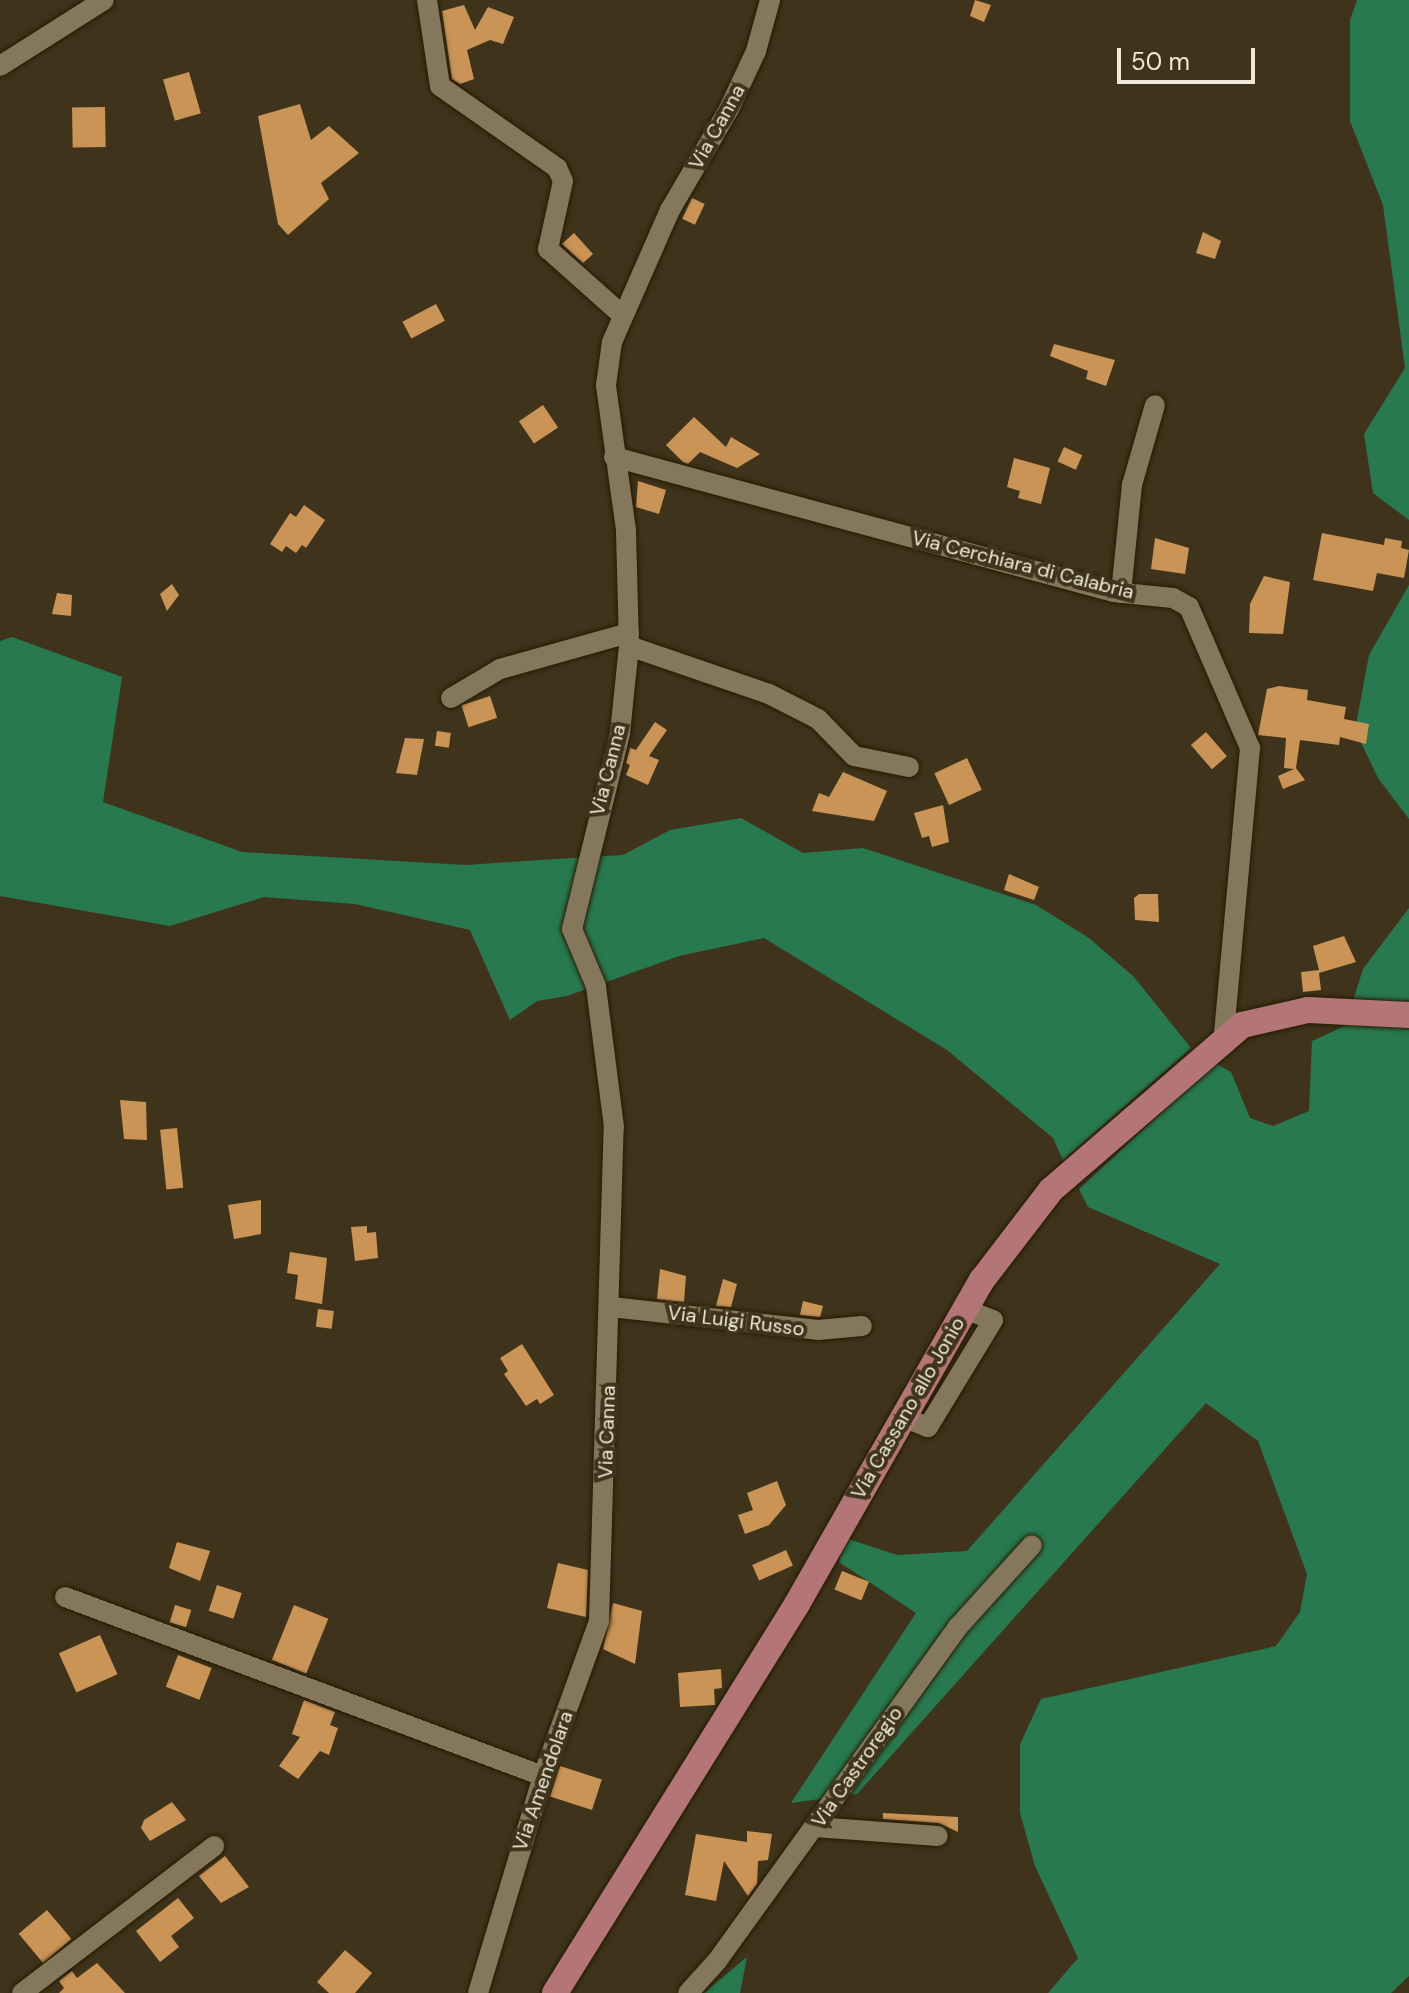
<!DOCTYPE html>
<html>
<head>
<meta charset="utf-8">
<style>
  body { margin:0 }
  #map { position:relative; width:1409px; height:1993px; overflow:hidden; background:#3f341b; font-family:"DM Sans",sans-serif }
  div>[style] { position:absolute }
  .forest>* { inset:0; background:#297950 }
  .building>* { inset:0; background:#ca9457; transform-origin:0 0 }
  .roads { filter:drop-shadow(0 0 2px #261b03) drop-shadow(0 0 2px #261b03) }
  .minor>* { height:20px; margin:-10px; padding:0 10px; transform-origin:10px; border-radius:10px; background:#84775c }
  .major>* { height:26px; margin:-13px; padding:0 13px; transform-origin:13px; border-radius:13px; background:#b37576 }
  span { translate:-50% -50%; white-space:nowrap; text-align:center; line-height:1.15; -webkit-text-stroke:8px #3f341b; paint-order:stroke }
  .street-label { font-size:20px; color:#f0e9da }
  .scale { position:absolute; left:1117px; top:48px; width:138px; height:36px; box-sizing:border-box; border:4px solid #f0e9da; border-top:0; padding-left:10px; font-size:24px; line-height:28px; white-space:nowrap; color:#f0e9da; -webkit-text-stroke:6px #3f341b; paint-order:stroke }
</style>
</head>
<body>
<div id="map">
  <div class="forest">
    <i style="clip-path:polygon(1357px 0,1409px 0,1409px 520px,1373px 493px,1364px 434px,1405px 368px,1383px 205px,1350px 121px,1350px 20px)"></i>
    <i style="clip-path:polygon(1409px 585px,1409px 819px,1378px 778px,1355px 730px,1369px 655px)"></i>
    <i style="clip-path:polygon(12px 637px,122px 677px,103px 802px,242px 852px,466px 865px,540px 860px,623px 855px,670px 830px,741px 818px,803px 853px,863px 848px,1036px 905px,1089px 938px,1134px 977px,1191px 1048px,1063px 1160px,1053px 1138px,947px 1050px,764px 938px,679px 956px,567px 996px,537px 1001px,510px 1020px,470px 930px,355px 904px,264px 897px,170px 926px,0 896px,0 641px)"></i>
    <i style="clip-path:polygon(1409px 908px,1409px 1976px,1391px 1993px,1048px 1993px,1078px 1958px,1035px 1866px,1020px 1813px,1020px 1744px,1041px 1699px,1276px 1646px,1300px 1612px,1307px 1574px,1258px 1441px,1206px 1403px,857px 1794px,791px 1803px,916px 1613px,839px 1562px,845px 1538px,897px 1555px,967px 1551px,1220px 1264px,1088px 1207px,1079px 1189px,1215px 1063px,1231px 1072px,1250px 1118px,1273px 1126px,1309px 1111px,1312px 1041px,1345px 1026px,1363px 969px)"></i>
    <i style="clip-path:polygon(747px 1957px,740px 1993px,704px 1993px)"></i>
  </div>
  <div class="building">
    <i style="clip-path:polygon(975px 0,991px 5px,984px 22px,970px 16px)"></i>
    <i style="clip-path:polygon(464px 5px,475px 30px,488px 7px,514px 17px,503px 44px,490px 40px,467px 50px,474px 79px,460px 84px,452px 79px,442px 11px)"></i>
    <i style="left:189px;top:72px;width:43px;height:27px;rotate:74deg"></i>
    <i style="clip-path:polygon(300px 104px,311px 140px,329px 126px,359px 153px,321px 183px,329px 199px,288px 235px,278px 224px,258px 116px)"></i>
    <i style="left:105px;top:107px;width:40px;height:33px;rotate:89deg"></i>
    <i style="left:692px;top:198px;width:14px;height:23px;rotate:25deg"></i>
    <i style="clip-path:polygon(1203px 232px,1221px 241px,1215px 259px,1196px 253px)"></i>
    <i style="clip-path:polygon(574px 233px,593px 254px,583px 263px,562px 244px)"></i>
    <i style="left:436px;top:304px;width:19px;height:38px;rotate:62deg"></i>
    <i style="clip-path:polygon(1054px 344px,1115px 360px,1106px 386px,1086px 379px,1088px 371px,1050px 356px)"></i>
    <i style="left:543px;top:405px;width:27px;height:29px;rotate:56deg"></i>
    <i style="clip-path:polygon(694px 417px,726px 447px,731px 437px,760px 454px,737px 468px,700px 452px,688px 464px,683px 462px,666px 445px)"></i>
    <i style="left:1064px;top:447px;width:20px;height:16px;rotate:24deg"></i>
    <i style="clip-path:polygon(1014px 458px,1050px 468px,1041px 504px,1018px 498px,1020px 491px,1007px 487px)"></i>
    <i style="clip-path:polygon(638px 481px,666px 490px,659px 514px,636px 507px)"></i>
    <i style="clip-path:polygon(304px 505px,325px 520px,306px 548px,302px 545px,296px 553px,286px 546px,282px 552px,270px 544px,290px 513px,296px 517px)"></i>
    <i style="clip-path:polygon(1322px 533px,1384px 545px,1385px 538px,1402px 541px,1401px 548px,1409px 550px,1404px 578px,1377px 573px,1373px 591px,1313px 580px)"></i>
    <i style="clip-path:polygon(1155px 538px,1189px 548px,1185px 574px,1151px 569px)"></i>
    <i style="clip-path:polygon(1264px 576px,1290px 582px,1283px 634px,1249px 633px,1250px 604px)"></i>
    <i style="clip-path:polygon(172px 584px,179px 595px,167px 611px,160px 594px)"></i>
    <i style="clip-path:polygon(57px 593px,72px 595px,71px 616px,52px 614px)"></i>
    <i style="clip-path:polygon(1279px 686px,1308px 690px,1307px 700px,1346px 707px,1344px 719px,1369px 724px,1366px 744px,1340px 737px,1339px 745px,1300px 740px,1296px 768px,1305px 780px,1283px 789px,1278px 776px,1294px 769px,1284px 768px,1286px 738px,1258px 735px,1267px 689px)"></i>
    <i style="left:490px;top:696px;width:23px;height:30px;rotate:72deg"></i>
    <i style="clip-path:polygon(655px 722px,667px 730px,649px 756px,659px 760px,648px 785px,626px 775px,630px 765px,626px 763px,630px 748px,636px 750px)"></i>
    <i style="left:437px;top:731px;width:14px;height:15px;rotate:8deg"></i>
    <i style="left:1206px;top:732px;width:32px;height:20px;rotate:49deg"></i>
    <i style="clip-path:polygon(405px 738px,424px 739px,417px 775px,396px 773px)"></i>
    <i style="left:967px;top:758px;width:35px;height:36px;rotate:65deg"></i>
    <i style="clip-path:polygon(843px 772px,887px 791px,874px 821px,812px 811px,819px 793px,829px 797px)"></i>
    <i style="clip-path:polygon(943px 805px,949px 842px,932px 847px,929px 836px,922px 838px,914px 813px)"></i>
    <i style="clip-path:polygon(1009px 874px,1039px 887px,1034px 900px,1004px 890px)"></i>
    <i style="clip-path:polygon(1139px 894px,1158px 894px,1159px 922px,1135px 920px,1134px 898px)"></i>
    <i style="clip-path:polygon(1344px 936px,1356px 962px,1319px 973px,1321px 990px,1303px 992px,1301px 972px,1319px 970px,1313px 946px)"></i>
    <i style="clip-path:polygon(120px 1100px,146px 1102px,147px 1140px,124px 1139px)"></i>
    <i style="left:177px;top:1128px;width:60px;height:17px;rotate:84deg"></i>
    <i style="clip-path:polygon(261px 1200px,261px 1234px,234px 1239px,228px 1205px)"></i>
    <i style="clip-path:polygon(367px 1226px,367px 1233px,376px 1232px,378px 1258px,355px 1261px,351px 1227px)"></i>
    <i style="clip-path:polygon(290px 1252px,327px 1258px,322px 1304px,295px 1299px,298px 1275px,287px 1273px)"></i>
    <i style="clip-path:polygon(660px 1269px,686px 1276px,684px 1302px,657px 1299px)"></i>
    <i style="clip-path:polygon(723px 1279px,737px 1284px,731px 1307px,716px 1306px)"></i>
    <i style="clip-path:polygon(803px 1301px,823px 1306px,820px 1317px,800px 1315px)"></i>
    <i style="left:318px;top:1309px;width:16px;height:18px;rotate:7deg"></i>
    <i style="clip-path:polygon(522px 1344px,554px 1395px,540px 1404px,537px 1399px,526px 1406px,504px 1374px,508px 1371px,500px 1358px)"></i>
    <i style="clip-path:polygon(777px 1481px,786px 1505px,769px 1525px,745px 1534px,738px 1515px,753px 1510px,747px 1493px)"></i>
    <i style="clip-path:polygon(177px 1542px,210px 1551px,200px 1581px,169px 1568px)"></i>
    <i style="left:786px;top:1550px;width:17px;height:37px;rotate:66deg"></i>
    <i style="clip-path:polygon(558px 1563px,588px 1570px,586px 1617px,547px 1608px)"></i>
    <i style="left:842px;top:1571px;width:29px;height:20px;rotate:22deg"></i>
    <i style="left:217px;top:1585px;width:26px;height:27px;rotate:18deg"></i>
    <i style="clip-path:polygon(613px 1603px,642px 1611px,635px 1664px,603px 1649px)"></i>
    <i style="left:175px;top:1605px;width:17px;height:18px;rotate:17deg"></i>
    <i style="left:294px;top:1605px;width:37px;height:59px;rotate:22deg"></i>
    <i style="left:100px;top:1635px;width:43px;height:45px;rotate:66deg"></i>
    <i style="left:178px;top:1655px;width:36px;height:34px;rotate:21deg"></i>
    <i style="clip-path:polygon(721px 1669px,722px 1688px,714px 1689px,715px 1705px,680px 1707px,678px 1673px)"></i>
    <i style="clip-path:polygon(304px 1700px,335px 1712px,330px 1725px,338px 1728px,329px 1755px,320px 1751px,298px 1779px,279px 1766px,300px 1737px,292px 1734px)"></i>
    <i style="left:560px;top:1766px;width:44px;height:32px;rotate:18deg"></i>
    <i style="clip-path:polygon(172px 1802px,186px 1820px,150px 1841px,141px 1828px,144px 1820px)"></i>
    <i style="clip-path:polygon(883px 1813px,958px 1817px,958px 1832px,939px 1823px,883px 1819px)"></i>
    <i style="clip-path:polygon(747px 1831px,772px 1834px,768px 1860px,758px 1861px,757px 1884px,748px 1896px,724px 1861px,716px 1901px,685px 1895px,696px 1834px,747px 1842px)"></i>
    <i style="clip-path:polygon(225px 1856px,249px 1887px,221px 1903px,199px 1876px)"></i>
    <i style="clip-path:polygon(178px 1898px,194px 1918px,171px 1936px,179px 1947px,160px 1962px,136px 1931px)"></i>
    <i style="left:47px;top:1910px;width:38px;height:37px;rotate:50deg"></i>
    <i style="clip-path:polygon(345px 1950px,372px 1973px,355px 1993px,329px 1993px,317px 1982px)"></i>
    <i style="clip-path:polygon(97px 1963px,125px 1993px,59px 1993px,64px 1988px,59px 1981px,72px 1971px,77px 1978px)"></i>
  </div>
  <div class="roads">
    <div class="minor">
      <i style="left:427px;top:0;width:87px;rotate:81.4deg"></i>
      <i style="left:440px;top:86px;width:143px;rotate:35deg"></i>
      <i style="left:557px;top:168px;width:14px;rotate:65deg"></i>
      <i style="left:563px;top:181px;width:70px;rotate:102.4deg"></i>
      <i style="left:548px;top:249px;width:99px;rotate:41.7deg"></i>
      <i style="left:0;top:66px;width:123px;rotate:-32.4deg"></i>
      <i style="left:614px;top:457px;width:518px;rotate:15.11deg"></i>
      <i style="left:1114px;top:592px;width:59px;rotate:5.8deg"></i>
      <i style="left:1173px;top:598px;width:18px;rotate:29deg"></i>
      <i style="left:1189px;top:607px;width:154px;rotate:66.6deg"></i>
      <i style="left:1250px;top:748px;width:289px;rotate:95.2deg"></i>
      <i style="left:1121px;top:593px;width:109px;rotate:-84.2deg"></i>
      <i style="left:1132px;top:485px;width:83px;rotate:-74deg"></i>
      <i style="left:629px;top:646px;width:148px;rotate:18.9deg"></i>
      <i style="left:769px;top:694px;width:55px;rotate:27deg"></i>
      <i style="left:818px;top:719px;width:52px;rotate:45.8deg"></i>
      <i style="left:854px;top:756px;width:56px;rotate:11.3deg"></i>
      <i style="left:451px;top:698px;width:57px;rotate:-30.6deg"></i>
      <i style="left:500px;top:669px;width:134px;rotate:-15.6deg"></i>
      <i style="left:611px;top:1307px;width:208px;rotate:6.3deg"></i>
      <i style="left:818px;top:1330px;width:44px;rotate:-5.2deg"></i>
      <i style="left:903px;top:1417px;width:27px;rotate:22deg"></i>
      <i style="left:928px;top:1427px;width:125px;rotate:-58.7deg"></i>
      <i style="left:993px;top:1320px;width:30px;rotate:-159deg"></i>
      <i style="left:65px;top:1597px;width:510px;rotate:20.53deg"></i>
      <i style="left:815px;top:1827px;width:123px;rotate:4.2deg"></i>
      <i style="left:22px;top:1993px;width:242px;rotate:-37.4deg"></i>
      <i style="left:478px;top:1993px;width:227px;rotate:-73.3deg"></i>
      <i style="left:543px;top:1776px;width:165px;rotate:-70.1deg"></i>
      <i style="left:599px;top:1621px;width:494px;rotate:-88.3deg"></i>
      <i style="left:614px;top:1127px;width:142px;rotate:-97.3deg"></i>
      <i style="left:596px;top:986px;width:62px;rotate:-112.8deg"></i>
      <i style="left:572px;top:929px;width:202px;rotate:-76.2deg"></i>
      <i style="left:620px;top:733px;width:87px;rotate:-84.1deg"></i>
      <i style="left:629px;top:646px;width:116px;rotate:-91.5deg"></i>
      <i style="left:626px;top:530px;width:146px;rotate:-97.9deg"></i>
      <i style="left:606px;top:385px;width:43px;rotate:-82.1deg"></i>
      <i style="left:612px;top:342px;width:144px;rotate:-66.3deg"></i>
      <i style="left:670px;top:210px;width:117px;rotate:-59.7deg"></i>
      <i style="left:729px;top:109px;width:64px;rotate:-65deg"></i>
      <i style="left:756px;top:51px;width:53px;rotate:-74.6deg"></i>
      <i style="left:688px;top:1993px;width:43px;rotate:-47.8deg"></i>
      <i style="left:717px;top:1961px;width:412px;rotate:-54.2deg"></i>
      <i style="left:958px;top:1627px;width:110px;rotate:-47.9deg"></i>
    </div>
    <div class="major">
      <i style="left:555px;top:1993px;width:458px;rotate:-58.1deg"></i>
      <i style="left:797px;top:1604px;width:373px;rotate:-60.3deg"></i>
      <i style="left:982px;top:1280px;width:113px;rotate:-52.5deg"></i>
      <i style="left:1051px;top:1190px;width:252px;rotate:-40.8deg"></i>
      <i style="left:1242px;top:1025px;width:68px;rotate:-12.8deg"></i>
      <i style="left:1308px;top:1010px;width:101px;rotate:2.8deg"></i>
    </div>
  </div>
  <div class="street-label">
    <span style="left:717px;top:127px;rotate:-61deg">Via Canna</span>
    <span style="left:1023px;top:565px;rotate:14deg">Via Cerchiara di Calabria</span>
    <span style="left:608px;top:770px;rotate:-76deg">Via Canna</span>
    <span style="left:736px;top:1321px;rotate:7deg">Via Luigi Russo</span>
    <span style="left:908px;top:1408px;rotate:-60deg">Via Cassano allo Jonio</span>
    <span style="left:607px;top:1432px;rotate:-88deg">Via Canna</span>
    <span style="left:857px;top:1767px;rotate:-55deg">Via Castroregio</span>
    <span style="left:543px;top:1781px;rotate:-71deg">Via Amendolara</span>
  </div>
  <div class="scale">50 m</div>
</div>
</body>
</html>
